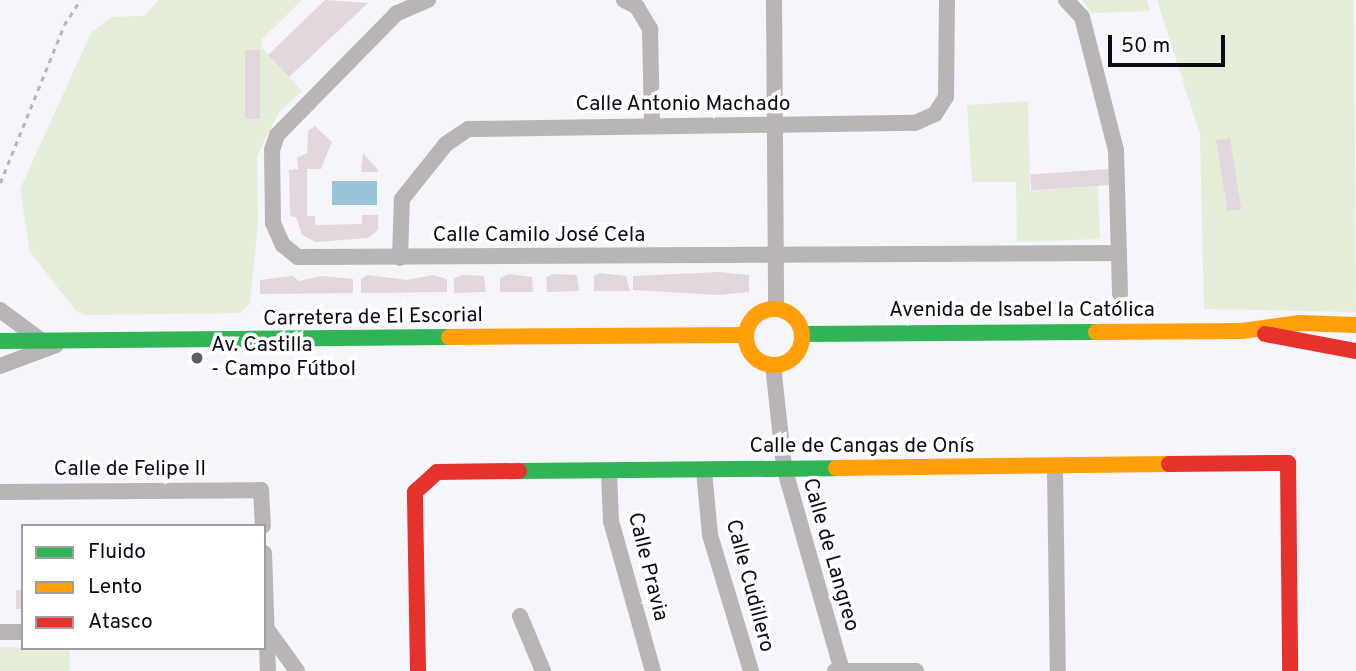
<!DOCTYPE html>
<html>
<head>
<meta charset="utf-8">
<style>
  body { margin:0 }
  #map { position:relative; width:1356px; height:671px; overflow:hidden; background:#f6f5fb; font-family:Overpass,sans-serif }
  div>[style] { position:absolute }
  .green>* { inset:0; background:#e4eed9; transform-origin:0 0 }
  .water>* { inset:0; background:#9ac3dc; transform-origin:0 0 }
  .building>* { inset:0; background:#e3d7de; transform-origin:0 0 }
  .path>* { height:2.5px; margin-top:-1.25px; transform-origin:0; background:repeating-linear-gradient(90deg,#bab6ba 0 5px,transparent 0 10px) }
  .street>* { height:16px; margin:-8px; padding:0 8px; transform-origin:8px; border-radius:8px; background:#b9b4b5 }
  .fast>* { height:16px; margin:-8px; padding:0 8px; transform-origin:8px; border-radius:8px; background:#30b455 }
  .slow>* { height:16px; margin:-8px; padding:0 8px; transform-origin:8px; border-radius:8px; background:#ff9f0a }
  .slow>.ring { margin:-8px; padding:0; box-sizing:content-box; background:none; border:16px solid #ff9f0a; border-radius:50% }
  .jam>* { height:16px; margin:-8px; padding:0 8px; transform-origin:8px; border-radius:8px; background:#e5322d }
  .dots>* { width:19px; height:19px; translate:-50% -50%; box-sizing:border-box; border:4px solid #fff; border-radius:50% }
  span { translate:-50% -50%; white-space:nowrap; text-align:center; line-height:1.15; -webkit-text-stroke:7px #fff; paint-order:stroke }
  .street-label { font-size:21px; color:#0c0a14 }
  .poi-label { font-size:21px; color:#0c0a14 }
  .left { translate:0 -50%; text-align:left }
  .legend { position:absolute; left:21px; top:524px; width:245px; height:126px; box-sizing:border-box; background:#fff; border:2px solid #9e9da1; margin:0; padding:9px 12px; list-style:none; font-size:21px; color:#0c0a14 }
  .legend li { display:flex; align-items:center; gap:14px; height:35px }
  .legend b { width:35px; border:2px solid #9e9da1 }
  .scale { position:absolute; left:1108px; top:35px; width:117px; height:32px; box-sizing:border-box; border:4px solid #0c0a14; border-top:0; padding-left:9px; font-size:21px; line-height:24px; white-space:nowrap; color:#0c0a14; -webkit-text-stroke:5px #fff; paint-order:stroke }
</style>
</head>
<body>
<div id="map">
  <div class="green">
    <i style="clip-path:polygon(159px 0,302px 0,261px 40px,262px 48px,302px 91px,279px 112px,257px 156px,258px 222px,250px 303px,240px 313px,87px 315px,77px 312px,30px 252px,20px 189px,91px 33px,112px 17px,144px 16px)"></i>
    <i style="clip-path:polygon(1082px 0,1147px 0,1150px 11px,1091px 13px)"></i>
    <i style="clip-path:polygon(1157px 0,1354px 0,1356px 312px,1204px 309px,1200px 134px)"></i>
    <i style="clip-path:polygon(1028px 101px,1030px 191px,1098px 186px,1100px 239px,1017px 242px,1016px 182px,972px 182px,967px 105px)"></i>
    <i style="left:0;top:647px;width:70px;height:24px;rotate:1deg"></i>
  </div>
  <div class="water">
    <i style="left:332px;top:181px;width:45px;height:24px"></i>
  </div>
  <div class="building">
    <i style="clip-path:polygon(325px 0,368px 3px,289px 77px,268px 55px)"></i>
    <i style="left:260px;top:50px;width:69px;height:15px;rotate:90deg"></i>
    <i style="clip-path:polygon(315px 126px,332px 142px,321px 169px,307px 169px,307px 216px,315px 216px,315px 225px,362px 224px,362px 215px,378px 215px,378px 230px,368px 238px,316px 242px,302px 235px,296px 217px,290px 216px,289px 170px,298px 169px,297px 158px,307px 153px,308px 131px)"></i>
    <i style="left:1230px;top:138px;width:72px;height:14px;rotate:81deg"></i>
    <i style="clip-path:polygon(363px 153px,379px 171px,377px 172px,361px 172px)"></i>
    <i style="left:1109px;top:169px;width:16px;height:79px;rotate:86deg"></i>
    <i style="clip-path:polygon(719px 272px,749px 275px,749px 292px,718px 295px,633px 290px,633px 276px)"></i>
    <i style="clip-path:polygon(600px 273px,626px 276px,630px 291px,594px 291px,594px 276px)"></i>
    <i style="clip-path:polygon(509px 274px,532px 277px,533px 292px,500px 292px,500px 278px)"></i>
    <i style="clip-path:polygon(553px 274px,577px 275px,579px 291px,547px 292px,546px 277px)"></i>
    <i style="clip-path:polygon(367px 275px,407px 280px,433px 275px,447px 279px,447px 292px,361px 293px,361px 279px)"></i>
    <i style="clip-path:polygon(463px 275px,484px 276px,486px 292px,454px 293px,454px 278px)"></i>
    <i style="clip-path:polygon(293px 276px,299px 281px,321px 276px,353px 279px,353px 293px,260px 294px,260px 280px)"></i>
    <i style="left:16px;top:590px;width:7px;height:19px"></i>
  </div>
  <div class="path">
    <i style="left:0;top:183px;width:170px;rotate:-67.9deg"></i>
    <i style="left:64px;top:25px;width:30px;rotate:-57deg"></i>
  </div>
  <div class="street">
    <i style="left:428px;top:0;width:34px;rotate:157deg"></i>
    <i style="left:397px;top:13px;width:171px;rotate:134.5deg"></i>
    <i style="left:277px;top:135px;width:16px;rotate:108deg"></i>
    <i style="left:272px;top:150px;width:73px;rotate:89.2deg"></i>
    <i style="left:273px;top:223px;width:24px;rotate:66deg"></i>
    <i style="left:283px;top:245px;width:19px;rotate:39deg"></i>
    <i style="left:298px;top:257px;width:821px;rotate:-0.28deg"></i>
    <i style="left:624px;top:0;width:15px;rotate:28deg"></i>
    <i style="left:637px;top:7px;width:26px;rotate:59deg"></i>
    <i style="left:650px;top:29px;width:97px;rotate:88.8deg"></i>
    <i style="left:774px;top:0;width:309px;rotate:89.6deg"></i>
    <i style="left:1066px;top:0;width:23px;rotate:47deg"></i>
    <i style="left:1082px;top:17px;width:137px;rotate:75.7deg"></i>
    <i style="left:1116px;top:150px;width:144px;rotate:88.4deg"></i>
    <i style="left:400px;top:258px;width:59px;rotate:-88.1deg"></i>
    <i style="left:402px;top:199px;width:70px;rotate:-51.3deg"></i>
    <i style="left:446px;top:144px;width:27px;rotate:-34deg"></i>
    <i style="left:468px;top:129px;width:447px;rotate:-0.8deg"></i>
    <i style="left:915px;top:123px;width:22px;rotate:-24deg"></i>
    <i style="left:935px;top:114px;width:20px;rotate:-57deg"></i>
    <i style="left:946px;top:97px;width:97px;rotate:-89.4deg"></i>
    <i style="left:0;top:310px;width:52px;rotate:36.4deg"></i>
    <i style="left:773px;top:365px;width:103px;rotate:83.8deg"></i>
    <i style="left:784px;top:467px;width:212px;rotate:74.1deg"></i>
    <i style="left:0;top:366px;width:60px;rotate:-20.6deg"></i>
    <i style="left:1055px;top:468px;width:203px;rotate:89.2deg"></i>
    <i style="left:704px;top:471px;width:64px;rotate:84.6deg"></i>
    <i style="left:710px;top:535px;width:142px;rotate:73.2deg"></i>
    <i style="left:609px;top:472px;width:49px;rotate:87.7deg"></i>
    <i style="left:611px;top:521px;width:156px;rotate:74.4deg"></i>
    <i style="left:0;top:492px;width:261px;rotate:-0.4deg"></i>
    <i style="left:261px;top:490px;width:36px;rotate:87deg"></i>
    <i style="left:264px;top:553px;width:118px;rotate:88.1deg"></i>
    <i style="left:520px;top:616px;width:60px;rotate:67.3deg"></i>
    <i style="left:266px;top:628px;width:53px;rotate:54.2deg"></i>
    <i style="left:0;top:632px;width:23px"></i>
    <i style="left:835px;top:671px;width:81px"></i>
  </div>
  <div class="fast">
    <i style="left:802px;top:334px;width:294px;rotate:-0.4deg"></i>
    <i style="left:0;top:341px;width:449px;rotate:-0.5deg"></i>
    <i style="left:519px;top:471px;width:317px;rotate:-0.5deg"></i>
  </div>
  <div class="slow">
    <i class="ring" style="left:746px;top:309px;width:40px;height:40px"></i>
    <i style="left:1096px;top:332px;width:146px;rotate:-0.4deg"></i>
    <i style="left:1242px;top:331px;width:58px;rotate:-8deg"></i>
    <i style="left:1299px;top:323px;width:57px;rotate:2deg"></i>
    <i style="left:449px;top:337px;width:297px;rotate:-0.4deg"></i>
    <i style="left:836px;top:468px;width:333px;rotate:-0.7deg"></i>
  </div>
  <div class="jam">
    <i style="left:1265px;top:334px;width:93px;rotate:10.6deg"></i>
    <i style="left:1169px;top:464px;width:119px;rotate:-0.5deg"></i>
    <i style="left:1288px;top:463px;width:208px;rotate:89.4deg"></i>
    <i style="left:418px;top:671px;width:179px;rotate:-91deg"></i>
    <i style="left:415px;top:492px;width:30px;rotate:-42deg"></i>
    <i style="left:437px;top:472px;width:82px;rotate:-0.7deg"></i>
  </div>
  <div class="dots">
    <i style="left:197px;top:358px;background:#5e5c65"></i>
  </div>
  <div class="street-label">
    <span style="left:683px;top:105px">Calle Antonio Machado</span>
    <span style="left:539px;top:236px">Calle Camilo José Cela</span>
    <span style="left:1022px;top:311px">Avenida de Isabel la Católica</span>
    <span style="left:373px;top:318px;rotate:-1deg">Carretera de El Escorial</span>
    <span style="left:862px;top:447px">Calle de Cangas de Onís</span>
    <span style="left:130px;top:470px">Calle de Felipe II</span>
    <span style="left:830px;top:555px;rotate:74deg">Calle de Langreo</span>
    <span style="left:647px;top:567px;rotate:76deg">Calle Pravia</span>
    <span style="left:749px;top:586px;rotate:75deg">Calle Cudillero</span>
  </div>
  <div class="poi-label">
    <span class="left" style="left:211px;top:358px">Av. Castilla<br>- Campo Fútbol</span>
  </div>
  <ul class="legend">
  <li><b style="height:9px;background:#30b455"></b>Fluido</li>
  <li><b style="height:9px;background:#ff9f0a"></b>Lento</li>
  <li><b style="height:9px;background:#e5322d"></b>Atasco</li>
  </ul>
  <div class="scale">50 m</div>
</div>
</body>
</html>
